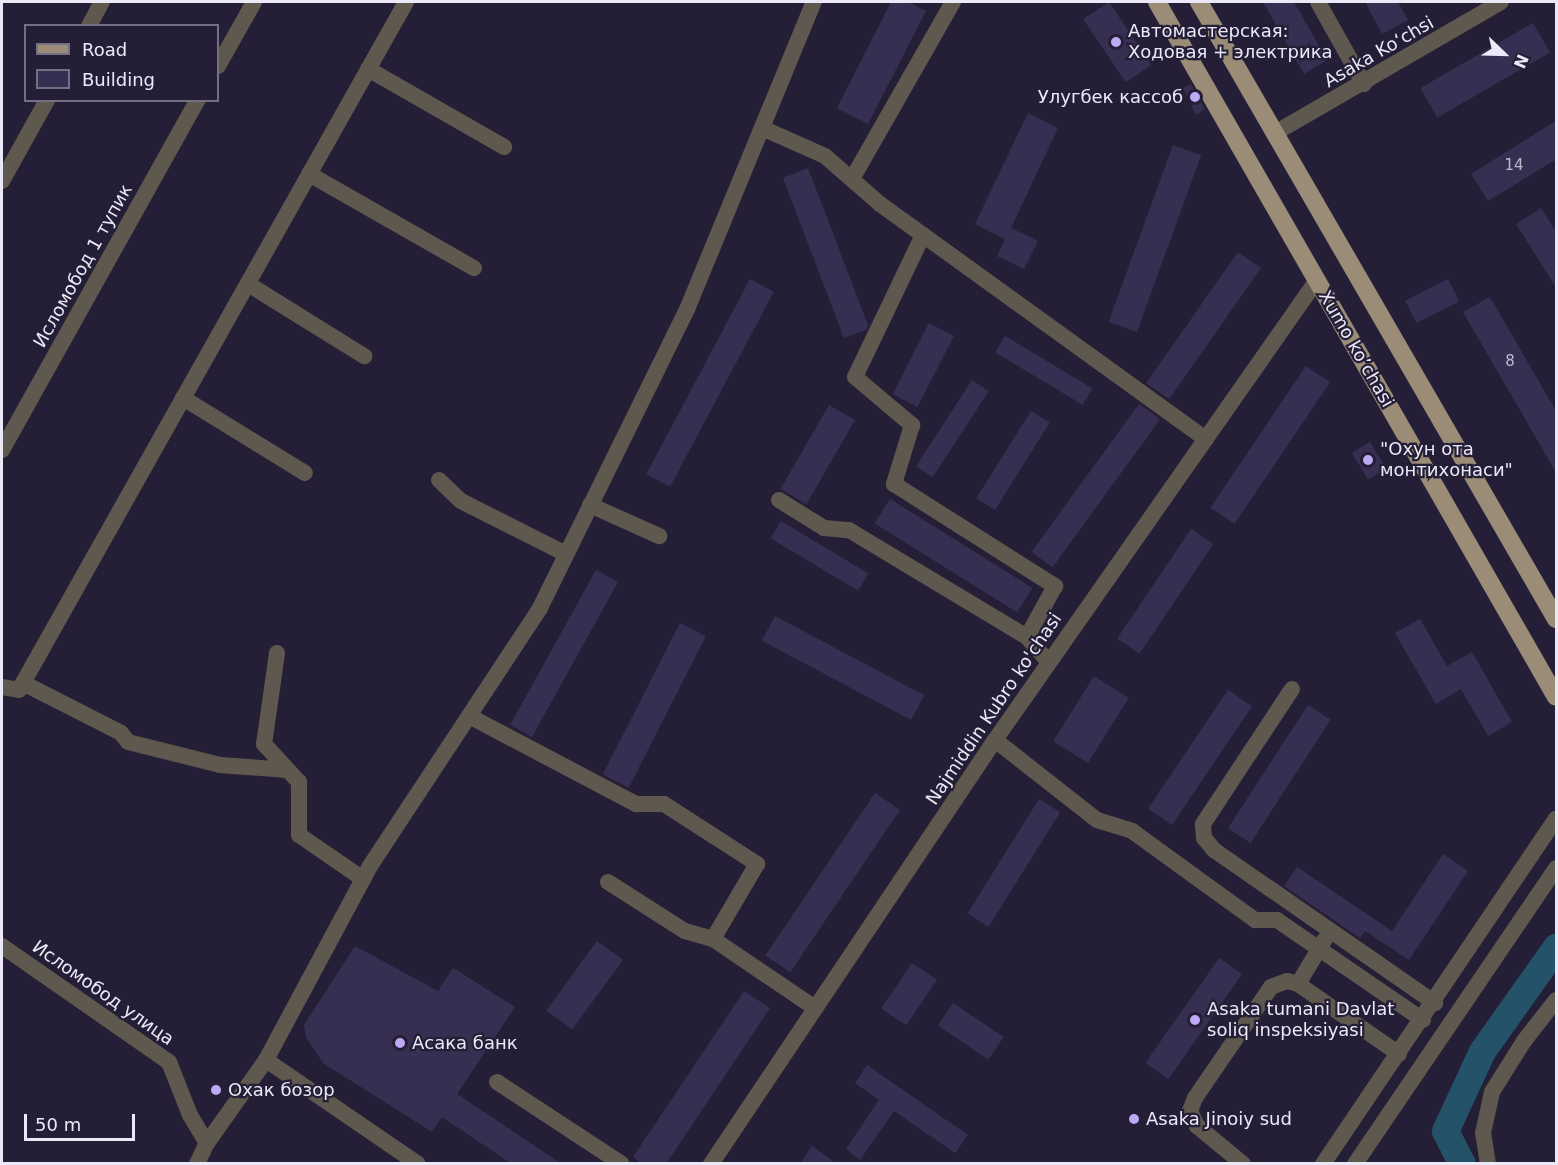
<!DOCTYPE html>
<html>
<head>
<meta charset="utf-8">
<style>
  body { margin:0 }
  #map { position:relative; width:1558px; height:1165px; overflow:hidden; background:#241f36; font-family:"DejaVu Sans",sans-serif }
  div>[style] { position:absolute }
  .river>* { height:27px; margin:-13.5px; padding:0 13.5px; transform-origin:13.5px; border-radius:13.5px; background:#245369 }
  .building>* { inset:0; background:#372f52; transform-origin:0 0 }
  .minor>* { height:16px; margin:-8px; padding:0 8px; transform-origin:8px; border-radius:8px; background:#5f584e }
  .major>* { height:18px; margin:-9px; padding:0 9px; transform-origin:9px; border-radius:9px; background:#9b8c77 }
  .dots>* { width:16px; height:16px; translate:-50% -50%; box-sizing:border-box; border:3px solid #241f36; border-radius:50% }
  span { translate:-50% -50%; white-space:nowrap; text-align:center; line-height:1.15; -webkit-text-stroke:4.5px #241f36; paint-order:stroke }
  .number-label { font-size:15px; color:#bebace }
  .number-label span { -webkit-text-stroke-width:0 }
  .poi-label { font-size:18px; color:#ebe9f8 }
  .left { translate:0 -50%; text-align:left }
  .right { translate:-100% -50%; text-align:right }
  .street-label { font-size:18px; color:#ebe9f8 }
  .frame { position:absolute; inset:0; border:3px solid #ebe9f8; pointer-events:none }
  .legend { position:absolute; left:24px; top:24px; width:195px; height:78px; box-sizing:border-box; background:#241f36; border:2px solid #747084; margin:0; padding:8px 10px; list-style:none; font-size:18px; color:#ebe9f8 }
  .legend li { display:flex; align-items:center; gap:12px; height:30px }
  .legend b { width:30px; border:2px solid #747084 }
  .north { position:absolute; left:1474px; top:24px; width:60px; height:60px; -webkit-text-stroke:4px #241f36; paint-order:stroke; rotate:113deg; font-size:16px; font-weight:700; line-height:24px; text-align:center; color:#ebe9f8 }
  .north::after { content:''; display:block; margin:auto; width:21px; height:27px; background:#ebe9f8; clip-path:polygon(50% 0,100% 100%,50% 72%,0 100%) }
  .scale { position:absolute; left:24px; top:1114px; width:111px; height:27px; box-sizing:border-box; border:3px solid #ebe9f8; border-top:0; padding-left:8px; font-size:18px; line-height:21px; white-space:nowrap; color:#ebe9f8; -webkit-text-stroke:4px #241f36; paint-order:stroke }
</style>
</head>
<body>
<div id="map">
  <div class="river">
    <i style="left:1462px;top:1164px;width:37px;rotate:-117deg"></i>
    <i style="left:1445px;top:1131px;width:88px;rotate:-65.2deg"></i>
    <i style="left:1482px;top:1051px;width:128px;rotate:-54.6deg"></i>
  </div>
  <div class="building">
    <i style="clip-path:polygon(891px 2px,908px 2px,926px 11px,868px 124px,837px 108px)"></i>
    <i style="left:1109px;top:2px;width:76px;height:31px;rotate:56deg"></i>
    <i style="clip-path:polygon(1263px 2px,1294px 2px,1327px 60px,1304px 74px)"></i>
    <i style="clip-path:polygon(1365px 2px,1398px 2px,1408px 20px,1382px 34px)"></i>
    <i style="left:1533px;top:23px;width:34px;height:130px;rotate:60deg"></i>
    <i style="clip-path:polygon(1191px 84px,1205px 109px,1196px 115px,1183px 88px)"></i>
    <i style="clip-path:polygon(1028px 113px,1058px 128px,1011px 228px,1038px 241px,1024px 269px,997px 256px,1005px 239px,975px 224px)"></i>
    <i style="clip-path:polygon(1557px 120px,1557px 159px,1488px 201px,1471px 174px)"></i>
    <i style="left:1173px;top:145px;width:30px;height:188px;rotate:20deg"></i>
    <i style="clip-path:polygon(808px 168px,868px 325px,866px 330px,844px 338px,783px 178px)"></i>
    <i style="clip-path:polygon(1541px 208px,1557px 233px,1557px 289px,1516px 224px)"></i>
    <i style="left:1238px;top:252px;width:28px;height:160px;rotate:35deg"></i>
    <i style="left:750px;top:279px;width:27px;height:221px;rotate:28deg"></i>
    <i style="left:1448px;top:279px;width:25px;height:48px;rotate:63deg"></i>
    <i style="clip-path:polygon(1490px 297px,1557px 413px,1557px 474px,1463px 312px)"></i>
    <i style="left:929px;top:323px;width:28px;height:80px;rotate:27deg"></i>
    <i style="left:1005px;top:336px;width:102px;height:19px;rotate:31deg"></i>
    <i style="left:1306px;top:366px;width:29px;height:171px;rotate:34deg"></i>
    <i style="left:972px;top:380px;width:20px;height:103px;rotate:33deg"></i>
    <i style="left:1139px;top:404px;width:26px;height:183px;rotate:36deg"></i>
    <i style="left:829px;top:405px;width:30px;height:97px;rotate:30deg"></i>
    <i style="left:1031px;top:411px;width:22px;height:103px;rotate:32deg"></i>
    <i style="left:1370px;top:442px;width:31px;height:21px;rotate:59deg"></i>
    <i style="left:890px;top:499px;width:168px;height:29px;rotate:32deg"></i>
    <i style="left:781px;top:521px;width:102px;height:20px;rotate:31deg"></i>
    <i style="left:1191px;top:529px;width:27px;height:132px;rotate:34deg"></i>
    <i style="left:596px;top:570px;width:25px;height:177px;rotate:29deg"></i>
    <i style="left:775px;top:616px;width:169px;height:28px;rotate:28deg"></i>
    <i style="clip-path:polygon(1420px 619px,1447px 666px,1472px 652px,1512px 722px,1488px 736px,1461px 689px,1436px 704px,1395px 633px)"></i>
    <i style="left:680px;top:623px;width:29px;height:170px;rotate:27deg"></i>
    <i style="left:1094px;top:676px;width:41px;height:77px;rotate:32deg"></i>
    <i style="left:1228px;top:690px;width:29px;height:143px;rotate:34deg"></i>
    <i style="left:1308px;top:705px;width:27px;height:147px;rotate:33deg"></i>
    <i style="left:875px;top:793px;width:30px;height:196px;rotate:34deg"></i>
    <i style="left:1039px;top:799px;width:25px;height:135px;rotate:32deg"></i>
    <i style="clip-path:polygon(1443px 854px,1468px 871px,1409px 960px,1365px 931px,1360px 938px,1284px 886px,1297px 867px,1392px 931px)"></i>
    <i style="left:597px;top:941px;width:32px;height:86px;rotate:36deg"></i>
    <i style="clip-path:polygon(355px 946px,438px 991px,453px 968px,515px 1007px,457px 1094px,562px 1164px,512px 1164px,442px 1117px,432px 1132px,323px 1063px,306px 1037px,304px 1025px)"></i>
    <i style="left:1219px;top:958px;width:28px;height:128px;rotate:35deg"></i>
    <i style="left:912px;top:963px;width:30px;height:55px;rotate:34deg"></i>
    <i style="clip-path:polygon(744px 991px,770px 1008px,666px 1164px,642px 1164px,633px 1157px)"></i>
    <i style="left:953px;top:1003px;width:61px;height:27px;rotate:34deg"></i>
    <i style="clip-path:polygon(867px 1065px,968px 1135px,955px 1153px,894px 1111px,860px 1160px,846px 1149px,879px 1100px,855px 1083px)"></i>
    <i style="clip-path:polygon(812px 1146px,837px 1164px,800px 1164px)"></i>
  </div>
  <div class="minor">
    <i style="left:1318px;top:2px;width:94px;rotate:60.7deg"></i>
    <i style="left:89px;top:26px;width:27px;rotate:-62deg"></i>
    <i style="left:218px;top:66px;width:73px;rotate:-60.6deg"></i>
    <i style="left:368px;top:69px;width:157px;rotate:29.8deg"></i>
    <i style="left:762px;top:128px;width:69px;rotate:24deg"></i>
    <i style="left:825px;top:156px;width:73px;rotate:41.1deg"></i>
    <i style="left:880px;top:204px;width:402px;rotate:35.8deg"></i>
    <i style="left:1275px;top:133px;width:261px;rotate:-30.1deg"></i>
    <i style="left:309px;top:174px;width:190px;rotate:29.7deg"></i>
    <i style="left:852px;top:179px;width:204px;rotate:-60.3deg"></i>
    <i style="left:2px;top:181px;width:93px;rotate:-60.9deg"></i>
    <i style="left:923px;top:235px;width:157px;rotate:115.6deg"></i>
    <i style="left:855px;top:377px;width:75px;rotate:40.1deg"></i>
    <i style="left:912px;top:425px;width:62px;rotate:107deg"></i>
    <i style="left:894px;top:484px;width:191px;rotate:32.4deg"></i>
    <i style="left:1055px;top:586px;width:58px;rotate:118.8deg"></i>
    <i style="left:1027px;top:637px;width:33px;rotate:49deg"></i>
    <i style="left:248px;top:284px;width:137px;rotate:31.8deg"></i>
    <i style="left:183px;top:398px;width:143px;rotate:31.6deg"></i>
    <i style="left:2px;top:450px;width:401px;rotate:-60.8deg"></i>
    <i style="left:439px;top:480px;width:30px;rotate:44deg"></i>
    <i style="left:461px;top:501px;width:118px;rotate:26.8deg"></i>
    <i style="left:779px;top:500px;width:53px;rotate:31.9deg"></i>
    <i style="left:824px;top:528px;width:25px;rotate:5deg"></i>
    <i style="left:849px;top:530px;width:208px;rotate:31deg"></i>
    <i style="left:590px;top:505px;width:76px;rotate:24.2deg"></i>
    <i style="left:277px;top:653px;width:92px;rotate:98.1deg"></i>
    <i style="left:264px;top:744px;width:52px;rotate:47.4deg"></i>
    <i style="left:299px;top:782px;width:53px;rotate:90deg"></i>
    <i style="left:299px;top:835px;width:78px;rotate:34.5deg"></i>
    <i style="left:23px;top:683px;width:110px;rotate:27deg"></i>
    <i style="left:121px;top:733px;width:11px;rotate:52deg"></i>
    <i style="left:128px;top:742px;width:95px;rotate:14deg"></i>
    <i style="left:220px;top:765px;width:68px;rotate:4.2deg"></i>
    <i style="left:2px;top:687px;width:17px;rotate:10deg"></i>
    <i style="left:19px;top:690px;width:789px;rotate:-60.64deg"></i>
    <i style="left:1292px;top:689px;width:162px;rotate:123.4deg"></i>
    <i style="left:1203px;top:824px;width:14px;rotate:86deg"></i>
    <i style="left:1204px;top:838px;width:16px;rotate:50deg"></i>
    <i style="left:1214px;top:850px;width:269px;rotate:34.7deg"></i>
    <i style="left:469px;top:716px;width:189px;rotate:27.8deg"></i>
    <i style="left:636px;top:804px;width:28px"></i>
    <i style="left:664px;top:804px;width:111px;rotate:32.8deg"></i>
    <i style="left:757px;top:864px;width:87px;rotate:120.4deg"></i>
    <i style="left:713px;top:939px;width:123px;rotate:34.1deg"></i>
    <i style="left:995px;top:740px;width:130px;rotate:38.1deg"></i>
    <i style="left:1097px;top:820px;width:37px;rotate:17deg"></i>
    <i style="left:1132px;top:831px;width:152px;rotate:35.9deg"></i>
    <i style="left:1255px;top:920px;width:22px"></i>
    <i style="left:1277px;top:920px;width:177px;rotate:34.4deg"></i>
    <i style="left:608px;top:882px;width:91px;rotate:32.5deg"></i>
    <i style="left:685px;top:931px;width:29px;rotate:16deg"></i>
    <i style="left:2px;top:946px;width:203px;rotate:34.8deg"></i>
    <i style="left:169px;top:1062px;width:57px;rotate:68.4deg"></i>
    <i style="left:190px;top:1115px;width:33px;rotate:59deg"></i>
    <i style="left:1298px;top:984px;width:52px;rotate:-59deg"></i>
    <i style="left:266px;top:1060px;width:184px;rotate:34.4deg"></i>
    <i style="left:497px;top:1082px;width:149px;rotate:33.3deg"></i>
    <i style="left:197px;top:1164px;width:23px;rotate:-65deg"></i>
    <i style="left:207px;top:1143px;width:102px;rotate:-54.6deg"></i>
    <i style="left:266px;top:1060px;width:220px;rotate:-61.8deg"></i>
    <i style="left:370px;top:866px;width:309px;rotate:-56.6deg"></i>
    <i style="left:540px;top:608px;width:335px;rotate:-63.8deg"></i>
    <i style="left:688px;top:307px;width:330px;rotate:-67.6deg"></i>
    <i style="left:711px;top:1164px;width:510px;rotate:-56.19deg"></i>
    <i style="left:995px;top:740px;width:562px;rotate:-55.01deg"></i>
    <i style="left:1243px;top:1164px;width:60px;rotate:-140.4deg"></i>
    <i style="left:1197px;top:1126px;width:17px;rotate:-115deg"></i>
    <i style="left:1190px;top:1111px;width:14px;rotate:-69deg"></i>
    <i style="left:1195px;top:1098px;width:135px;rotate:-55.6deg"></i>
    <i style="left:1271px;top:987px;width:17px;rotate:-21deg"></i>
    <i style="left:1287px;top:981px;width:11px;rotate:15deg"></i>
    <i style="left:1298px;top:984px;width:123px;rotate:34.7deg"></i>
    <i style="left:1323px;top:1164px;width:417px;rotate:-56deg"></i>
    <i style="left:1355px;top:1164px;width:358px;rotate:-55.8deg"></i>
    <i style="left:1488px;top:1164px;width:31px;rotate:-99deg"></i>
    <i style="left:1483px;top:1133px;width:42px;rotate:-77.6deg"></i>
    <i style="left:1492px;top:1092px;width:60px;rotate:-57.9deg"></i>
    <i style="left:1524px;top:1041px;width:52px;rotate:-52deg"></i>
  </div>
  <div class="major">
    <i style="left:1157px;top:2px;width:801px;rotate:60.14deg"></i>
    <i style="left:1199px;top:2px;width:713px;rotate:59.95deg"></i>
  </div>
  <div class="dots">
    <i style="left:1116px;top:42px;background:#bea9f4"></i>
    <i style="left:1195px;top:97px;background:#bea9f4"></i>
    <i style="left:1368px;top:460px;background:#bea9f4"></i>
    <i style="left:1195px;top:1020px;background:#bea9f4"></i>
    <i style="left:400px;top:1043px;background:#bea9f4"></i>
    <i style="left:216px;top:1090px;background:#bea9f4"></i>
    <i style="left:1134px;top:1119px;background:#bea9f4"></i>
  </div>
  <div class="number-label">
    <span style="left:1514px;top:166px">14</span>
    <span style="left:1510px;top:362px">8</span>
  </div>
  <div class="poi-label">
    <span class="left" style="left:1128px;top:42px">Автомастерская:<br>Ходовая + электрика</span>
    <span class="right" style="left:1183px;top:97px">Улугбек кассоб</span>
    <span class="left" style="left:1380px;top:460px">"Охун ота<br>монтихонаси"</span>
    <span class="left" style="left:1207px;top:1020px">Asaka tumani Davlat<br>soliq inspeksiyasi</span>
    <span class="left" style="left:412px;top:1043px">Асака банк</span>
    <span class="left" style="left:228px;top:1090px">Охак бозор</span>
    <span class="left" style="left:1146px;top:1119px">Asaka Jinoiy sud</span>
  </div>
  <div class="street-label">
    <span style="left:1379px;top:52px;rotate:-30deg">Asaka Koʻchsi</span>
    <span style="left:83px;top:266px;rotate:-61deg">Исломобод 1 тупик</span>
    <span style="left:1356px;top:349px;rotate:60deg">Xumo ko’chasi</span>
    <span style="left:994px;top:709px;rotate:-56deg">Najmiddin Kubro ko'chasi</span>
    <span style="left:103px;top:993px;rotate:35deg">Исломобод улица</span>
  </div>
  <div class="frame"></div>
  <ul class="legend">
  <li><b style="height:8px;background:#9b8c77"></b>Road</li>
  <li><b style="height:16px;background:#372f52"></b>Building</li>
  </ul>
  <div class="north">N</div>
  <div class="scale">50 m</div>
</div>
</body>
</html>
